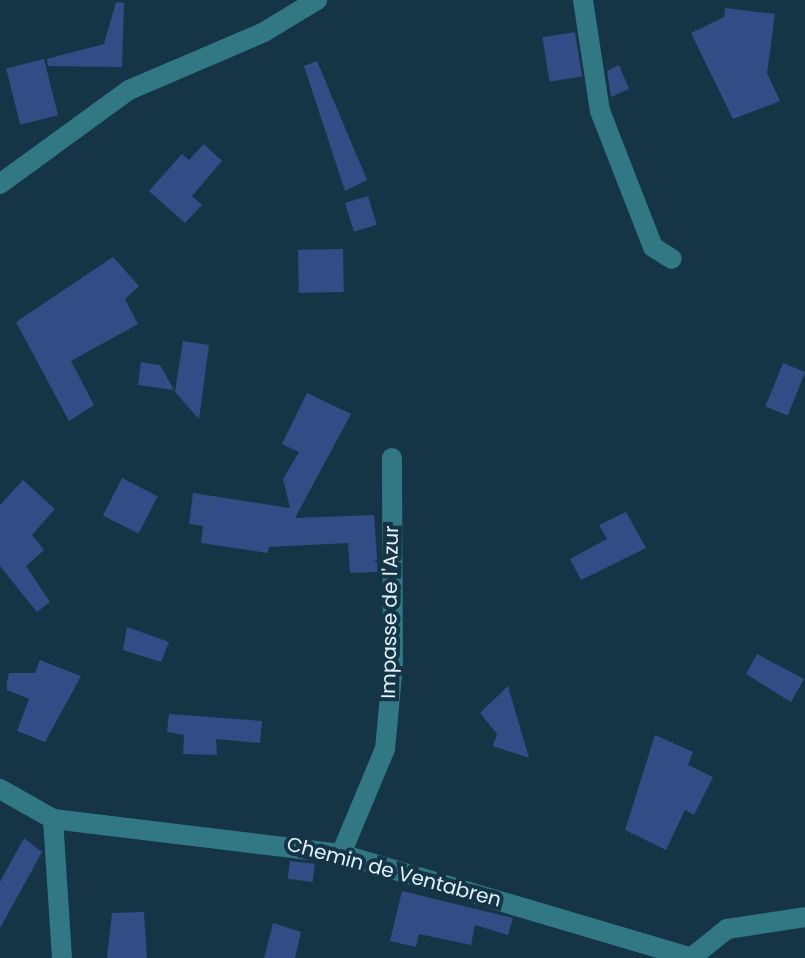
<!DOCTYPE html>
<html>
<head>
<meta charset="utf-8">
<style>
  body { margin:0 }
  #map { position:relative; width:805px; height:958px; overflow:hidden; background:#153547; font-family:Poppins,sans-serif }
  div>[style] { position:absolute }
  .building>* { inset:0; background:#334c85; transform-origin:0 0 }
  .minor>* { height:20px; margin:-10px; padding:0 10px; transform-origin:10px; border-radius:10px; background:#317884 }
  span { translate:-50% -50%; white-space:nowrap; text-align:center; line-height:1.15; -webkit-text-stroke:8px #153547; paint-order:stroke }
  .street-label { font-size:20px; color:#e0f2fe }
</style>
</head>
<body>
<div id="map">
  <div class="building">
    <i style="clip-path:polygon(116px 2px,124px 3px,122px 67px,48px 66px,47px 59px,104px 44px)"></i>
    <i style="clip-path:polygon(725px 8px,775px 14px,767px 73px,780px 101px,733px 119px,691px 33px,724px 17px)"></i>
    <i style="left:575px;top:32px;width:45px;height:33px;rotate:81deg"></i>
    <i style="left:44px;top:59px;width:58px;height:39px;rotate:76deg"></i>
    <i style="clip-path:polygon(317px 61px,367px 180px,345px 191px,304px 66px)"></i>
    <i style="clip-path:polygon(619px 65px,629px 89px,611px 97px,607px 71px)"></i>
    <i style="clip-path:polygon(204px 144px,222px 161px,192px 196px,202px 205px,185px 223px,149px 191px,182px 154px,189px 160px)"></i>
    <i style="left:368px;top:196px;width:30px;height:24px;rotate:73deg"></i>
    <i style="left:343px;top:249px;width:43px;height:45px;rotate:89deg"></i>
    <i style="clip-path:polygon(113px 257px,139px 286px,125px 299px,138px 324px,71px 361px,94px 405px,69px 421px,16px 322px)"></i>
    <i style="clip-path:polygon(183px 341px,209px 345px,199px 419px,175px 392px)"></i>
    <i style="clip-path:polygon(141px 362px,160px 365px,174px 390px,138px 385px)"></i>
    <i style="left:783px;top:363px;width:24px;height:47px;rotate:22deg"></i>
    <i style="clip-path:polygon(307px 393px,351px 414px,295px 518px,374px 515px,378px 572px,350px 573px,348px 543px,269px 547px,268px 553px,201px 543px,203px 526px,189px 524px,193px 493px,290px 508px,283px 479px,299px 452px,282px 444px)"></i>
    <i style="left:122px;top:478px;width:40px;height:42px;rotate:27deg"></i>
    <i style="clip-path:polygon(23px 480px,55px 509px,32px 535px,44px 550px,26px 566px,50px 602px,37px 612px,0 566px,0 505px)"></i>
    <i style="clip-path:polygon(626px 512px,646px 548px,581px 580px,570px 559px,607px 539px,599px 525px)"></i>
    <i style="clip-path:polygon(127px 627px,169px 642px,161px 662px,123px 650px)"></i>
    <i style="clip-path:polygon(757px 654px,804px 679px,791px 702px,746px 674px)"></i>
    <i style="clip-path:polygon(40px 660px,81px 676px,45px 742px,17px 731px,29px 699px,7px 690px,7px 681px,9px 673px,35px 673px)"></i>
    <i style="clip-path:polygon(508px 686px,529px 758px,493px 746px,497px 734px,480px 713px)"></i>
    <i style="clip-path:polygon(169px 714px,262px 721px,260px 743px,216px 739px,217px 755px,183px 754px,184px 735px,167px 732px)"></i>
    <i style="clip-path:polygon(655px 735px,693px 752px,688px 765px,713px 777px,694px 815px,685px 810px,666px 850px,625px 830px)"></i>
    <i style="clip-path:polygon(24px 838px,42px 852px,0 928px,0 882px)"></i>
    <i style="left:290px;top:861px;width:25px;height:18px;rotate:7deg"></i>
    <i style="clip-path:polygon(402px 891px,513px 918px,508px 935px,475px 925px,471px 945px,419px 934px,416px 947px,390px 941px)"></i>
    <i style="clip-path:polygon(144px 912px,147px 958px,107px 958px,112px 913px)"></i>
    <i style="clip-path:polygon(273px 923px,301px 932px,295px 958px,264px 958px)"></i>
  </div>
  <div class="minor">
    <i style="left:583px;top:0;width:112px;rotate:81.3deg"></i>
    <i style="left:600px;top:111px;width:146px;rotate:68.7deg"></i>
    <i style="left:653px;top:247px;width:22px;rotate:32deg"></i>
    <i style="left:0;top:184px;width:160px;rotate:-36.1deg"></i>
    <i style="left:129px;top:90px;width:147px;rotate:-23.2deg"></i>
    <i style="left:264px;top:32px;width:62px;rotate:-31.1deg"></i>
    <i style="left:0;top:789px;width:61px;rotate:29.5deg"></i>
    <i style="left:53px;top:819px;width:290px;rotate:6.9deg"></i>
    <i style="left:341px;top:854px;width:366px;rotate:16.5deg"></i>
    <i style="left:53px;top:819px;width:139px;rotate:86.3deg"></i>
    <i style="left:341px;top:854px;width:114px;rotate:-67.3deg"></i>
    <i style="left:385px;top:749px;width:85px;rotate:-84.6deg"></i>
    <i style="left:393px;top:664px;width:206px;rotate:-90.3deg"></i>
    <i style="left:691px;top:958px;width:46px;rotate:-38.9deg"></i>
    <i style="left:727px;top:929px;width:79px;rotate:-8.7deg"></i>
  </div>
  <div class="street-label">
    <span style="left:390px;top:612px;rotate:-89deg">Impasse de l'Azur</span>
    <span style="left:394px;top:872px;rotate:15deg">Chemin de Ventabren</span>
  </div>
</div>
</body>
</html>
